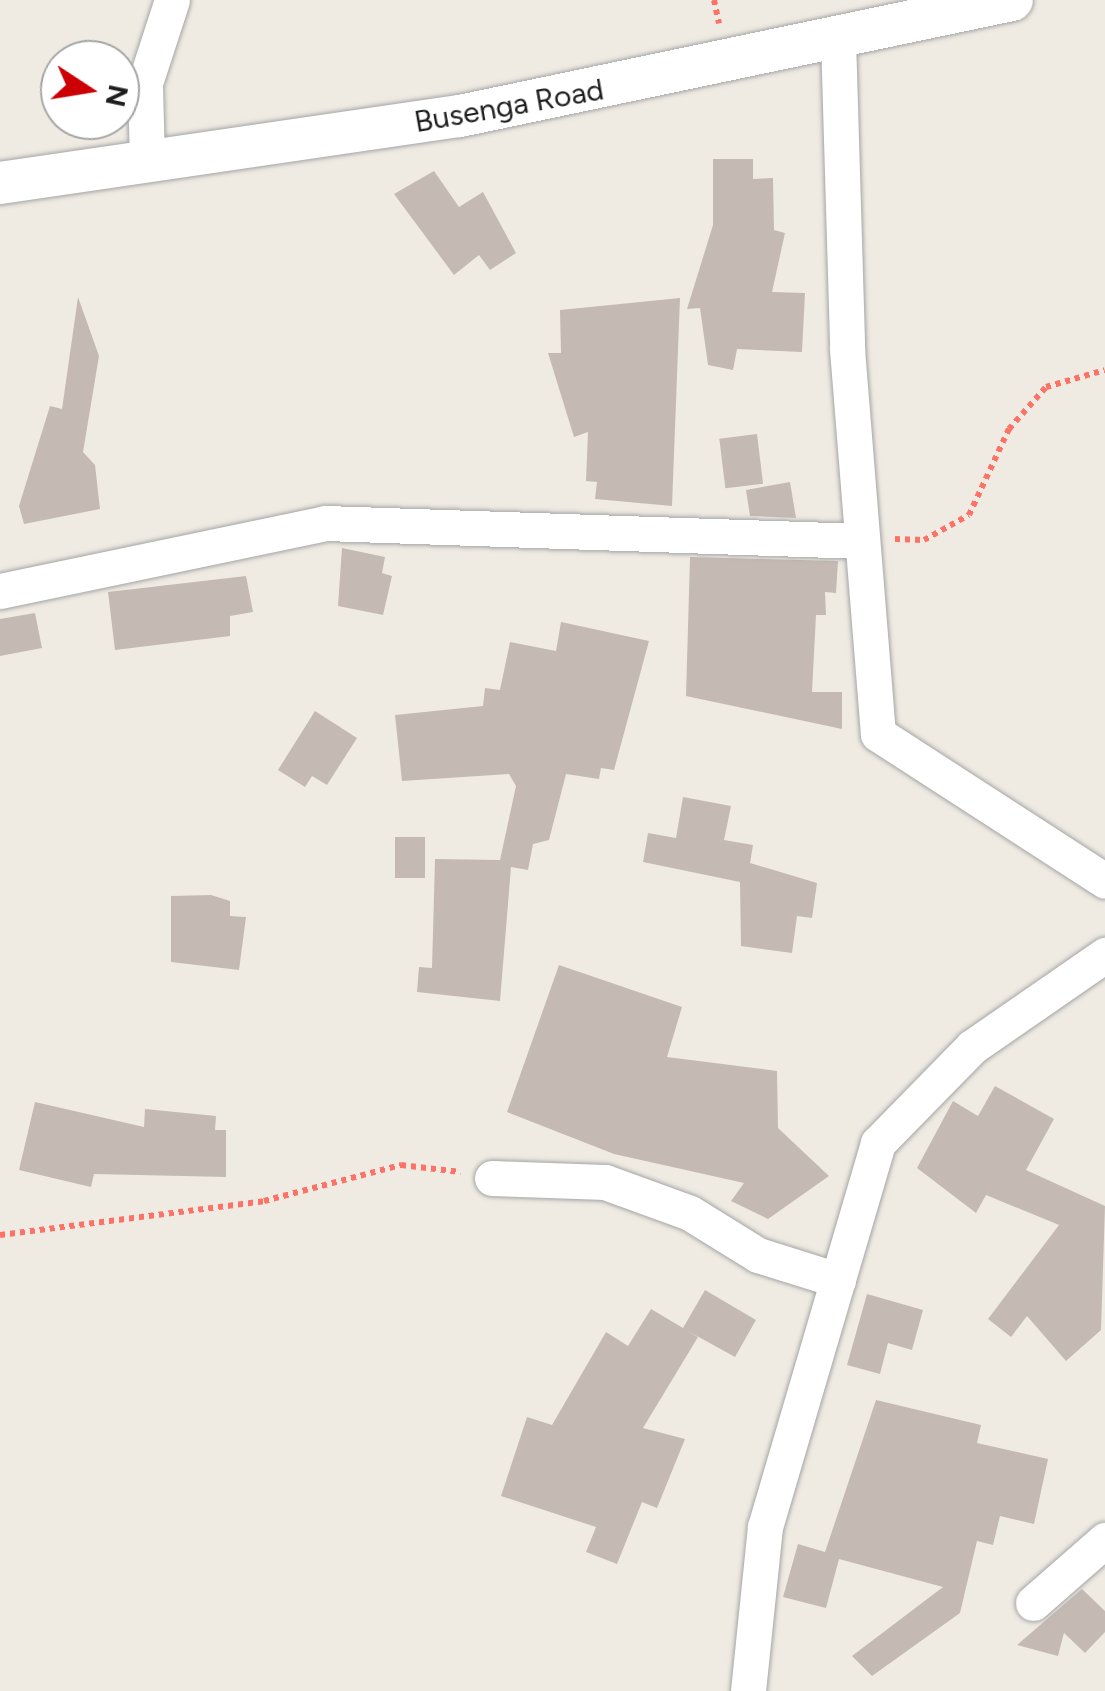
<!DOCTYPE html>
<html>
<head>
<meta charset="utf-8">
<style>
  body { margin:0 }
  #map { position:relative; width:1105px; height:1691px; overflow:hidden; background:#efebe3; font-family:Figtree,sans-serif }
  div>[style] { position:absolute }
  .building>* { inset:0; background:#c4bab3; transform-origin:0 0 }
  .path>* { height:6px; margin-top:-3px; transform-origin:0; background:repeating-linear-gradient(90deg,#fd7266 0 5px,transparent 0 10px) }
  .roads { filter:drop-shadow(0 0 2px #a5a5a5) drop-shadow(0 0 2px #a5a5a5) }
  .minor>* { height:35px; margin:-17.5px; padding:0 17.5px; transform-origin:17.5px; border-radius:17.5px; background:#fff }
  .tertiary>* { height:42px; margin:-21px; padding:0 21px; transform-origin:21px; border-radius:21px; background:#fff }
  span { translate:-50% -50%; white-space:nowrap; text-align:center; line-height:1.15; -webkit-text-stroke:9px #fff; paint-order:stroke }
  .street-label { font-size:30px; color:#1e1e1e }
  .north { position:absolute; left:40px; top:40px; width:100px; height:100px; box-sizing:border-box; background:#fff; border:2px solid #a5a5a5; border-radius:50%; rotate:102deg; font-size:28px; font-weight:700; line-height:40px; text-align:center; color:#1e1e1e }
  .north::after { content:''; display:block; margin:auto; width:35px; height:45px; background:#cc0005; clip-path:polygon(50% 0,100% 100%,50% 72%,0 100%) }
</style>
</head>
<body>
<div id="map">
  <div class="building">
    <i style="clip-path:polygon(713px 159px,753px 159px,753px 179px,773px 178px,774px 230px,785px 233px,772px 292px,805px 293px,802px 352px,737px 349px,733px 370px,708px 365px,700px 308px,687px 309px,713px 225px)"></i>
    <i style="clip-path:polygon(434px 171px,459px 207px,483px 192px,516px 253px,490px 270px,479px 255px,454px 275px,394px 194px)"></i>
    <i style="clip-path:polygon(78px 297px,99px 356px,83px 452px,95px 465px,100px 509px,24px 524px,19px 506px,50px 406px,62px 409px)"></i>
    <i style="clip-path:polygon(680px 298px,672px 506px,595px 499px,597px 482px,586px 481px,588px 432px,574px 437px,548px 353px,561px 353px,560px 310px)"></i>
    <i style="left:757px;top:434px;width:50px;height:38px;rotate:83deg"></i>
    <i style="clip-path:polygon(790px 482px,796px 518px,750px 516px,746px 490px)"></i>
    <i style="clip-path:polygon(342px 548px,385px 557px,382px 573px,392px 576px,383px 615px,338px 606px)"></i>
    <i style="clip-path:polygon(690px 557px,838px 561px,836px 593px,825px 592px,826px 615px,816px 615px,812px 692px,842px 692px,842px 729px,686px 696px)"></i>
    <i style="clip-path:polygon(246px 576px,253px 612px,230px 616px,230px 636px,115px 650px,108px 592px)"></i>
    <i style="clip-path:polygon(35px 613px,42px 648px,0 656px,0 619px)"></i>
    <i style="clip-path:polygon(561px 622px,649px 641px,614px 770px,601px 768px,599px 779px,566px 774px,549px 840px,533px 844px,528px 870px,511px 867px,500px 1001px,417px 992px,419px 967px,432px 968px,435px 859px,500px 860px,516px 786px,509px 774px,402px 781px,395px 715px,483px 706px,485px 688px,500px 690px,510px 642px,556px 651px)"></i>
    <i style="clip-path:polygon(315px 711px,357px 738px,327px 785px,312px 776px,305px 787px,278px 770px)"></i>
    <i style="clip-path:polygon(683px 797px,731px 806px,724px 840px,753px 845px,750px 863px,817px 883px,812px 918px,797px 916px,792px 953px,741px 946px,740px 882px,643px 862px,648px 833px,676px 838px)"></i>
    <i style="left:395px;top:837px;width:30px;height:41px"></i>
    <i style="clip-path:polygon(211px 895px,230px 901px,230px 916px,246px 917px,239px 970px,171px 962px,171px 896px)"></i>
    <i style="clip-path:polygon(559px 965px,682px 1007px,667px 1057px,777px 1071px,778px 1128px,829px 1176px,768px 1219px,731px 1201px,744px 1183px,614px 1154px,507px 1112px)"></i>
    <i style="clip-path:polygon(995px 1086px,1054px 1119px,1026px 1170px,1105px 1206px,1101px 1330px,1066px 1361px,1027px 1316px,1011px 1337px,988px 1319px,1059px 1225px,986px 1195px,976px 1213px,917px 1168px,953px 1101px,978px 1116px)"></i>
    <i style="clip-path:polygon(35px 1102px,144px 1127px,145px 1109px,216px 1116px,215px 1130px,226px 1130px,226px 1177px,94px 1174px,91px 1187px,19px 1170px)"></i>
    <i style="clip-path:polygon(705px 1290px,756px 1320px,735px 1357px,686px 1330px,698px 1337px,643px 1428px,685px 1439px,657px 1508px,642px 1502px,617px 1564px,586px 1552px,596px 1527px,501px 1496px,527px 1417px,552px 1425px,606px 1332px,628px 1346px,651px 1309px,683px 1328px)"></i>
    <i style="clip-path:polygon(867px 1294px,923px 1310px,912px 1350px,888px 1343px,880px 1374px,847px 1365px)"></i>
    <i style="clip-path:polygon(876px 1400px,981px 1425px,977px 1443px,1048px 1459px,1034px 1524px,1000px 1516px,993px 1545px,977px 1541px,960px 1613px,872px 1676px,852px 1656px,943px 1587px,839px 1559px,826px 1608px,783px 1597px,798px 1544px,825px 1552px)"></i>
    <i style="clip-path:polygon(1082px 1589px,1105px 1611px,1105px 1632px,1085px 1653px,1064px 1633px,1058px 1656px,1017px 1645px)"></i>
  </div>
  <div class="path">
    <i style="left:714px;top:0;width:24px;rotate:78deg"></i>
    <i style="left:895px;top:539px;width:29px;rotate:2deg"></i>
    <i style="left:924px;top:540px;width:51px;rotate:-29.1deg"></i>
    <i style="left:969px;top:515px;width:95px;rotate:-65.1deg"></i>
    <i style="left:1009px;top:429px;width:56px;rotate:-48.6deg"></i>
    <i style="left:1046px;top:387px;width:61px;rotate:-16.1deg"></i>
    <i style="left:0;top:1235px;width:266px;rotate:-7.3deg"></i>
    <i style="left:264px;top:1201px;width:142px;rotate:-14.7deg"></i>
    <i style="left:401px;top:1165px;width:60px;rotate:6.7deg"></i>
  </div>
  <div class="roads">
    <div class="minor">
      <i style="left:838px;top:38px;width:311px;rotate:88.3deg"></i>
      <i style="left:847px;top:349px;width:386px;rotate:85.4deg"></i>
      <i style="left:878px;top:734px;width:270px;rotate:32.9deg"></i>
      <i style="left:147px;top:162px;width:79px;rotate:-91.5deg"></i>
      <i style="left:145px;top:83px;width:87px;rotate:-72deg"></i>
      <i style="left:0;top:591px;width:332px;rotate:-11.8deg"></i>
      <i style="left:325px;top:523px;width:536px;rotate:1.92deg"></i>
      <i style="left:492px;top:1178px;width:113px;rotate:2deg"></i>
      <i style="left:605px;top:1182px;width:90px;rotate:20deg"></i>
      <i style="left:690px;top:1213px;width:80px;rotate:31.7deg"></i>
      <i style="left:758px;top:1255px;width:84px;rotate:17.4deg"></i>
      <i style="left:1033px;top:1603px;width:96px;rotate:-41.2deg"></i>
      <i style="left:748px;top:1691px;width:165px;rotate:-84.1deg"></i>
      <i style="left:765px;top:1527px;width:400px;rotate:-73.6deg"></i>
      <i style="left:878px;top:1143px;width:134px;rotate:-45.6deg"></i>
      <i style="left:972px;top:1047px;width:162px;rotate:-34.7deg"></i>
    </div>
    <div class="tertiary">
      <i style="left:0;top:183px;width:465px;rotate:-8.3deg"></i>
      <i style="left:460px;top:116px;width:564px;rotate:-11.87deg"></i>
    </div>
  </div>
  <div class="street-label">
    <span style="left:509px;top:106px;rotate:-10deg">Busenga Road</span>
  </div>
  <div class="north">N</div>
</div>
</body>
</html>
